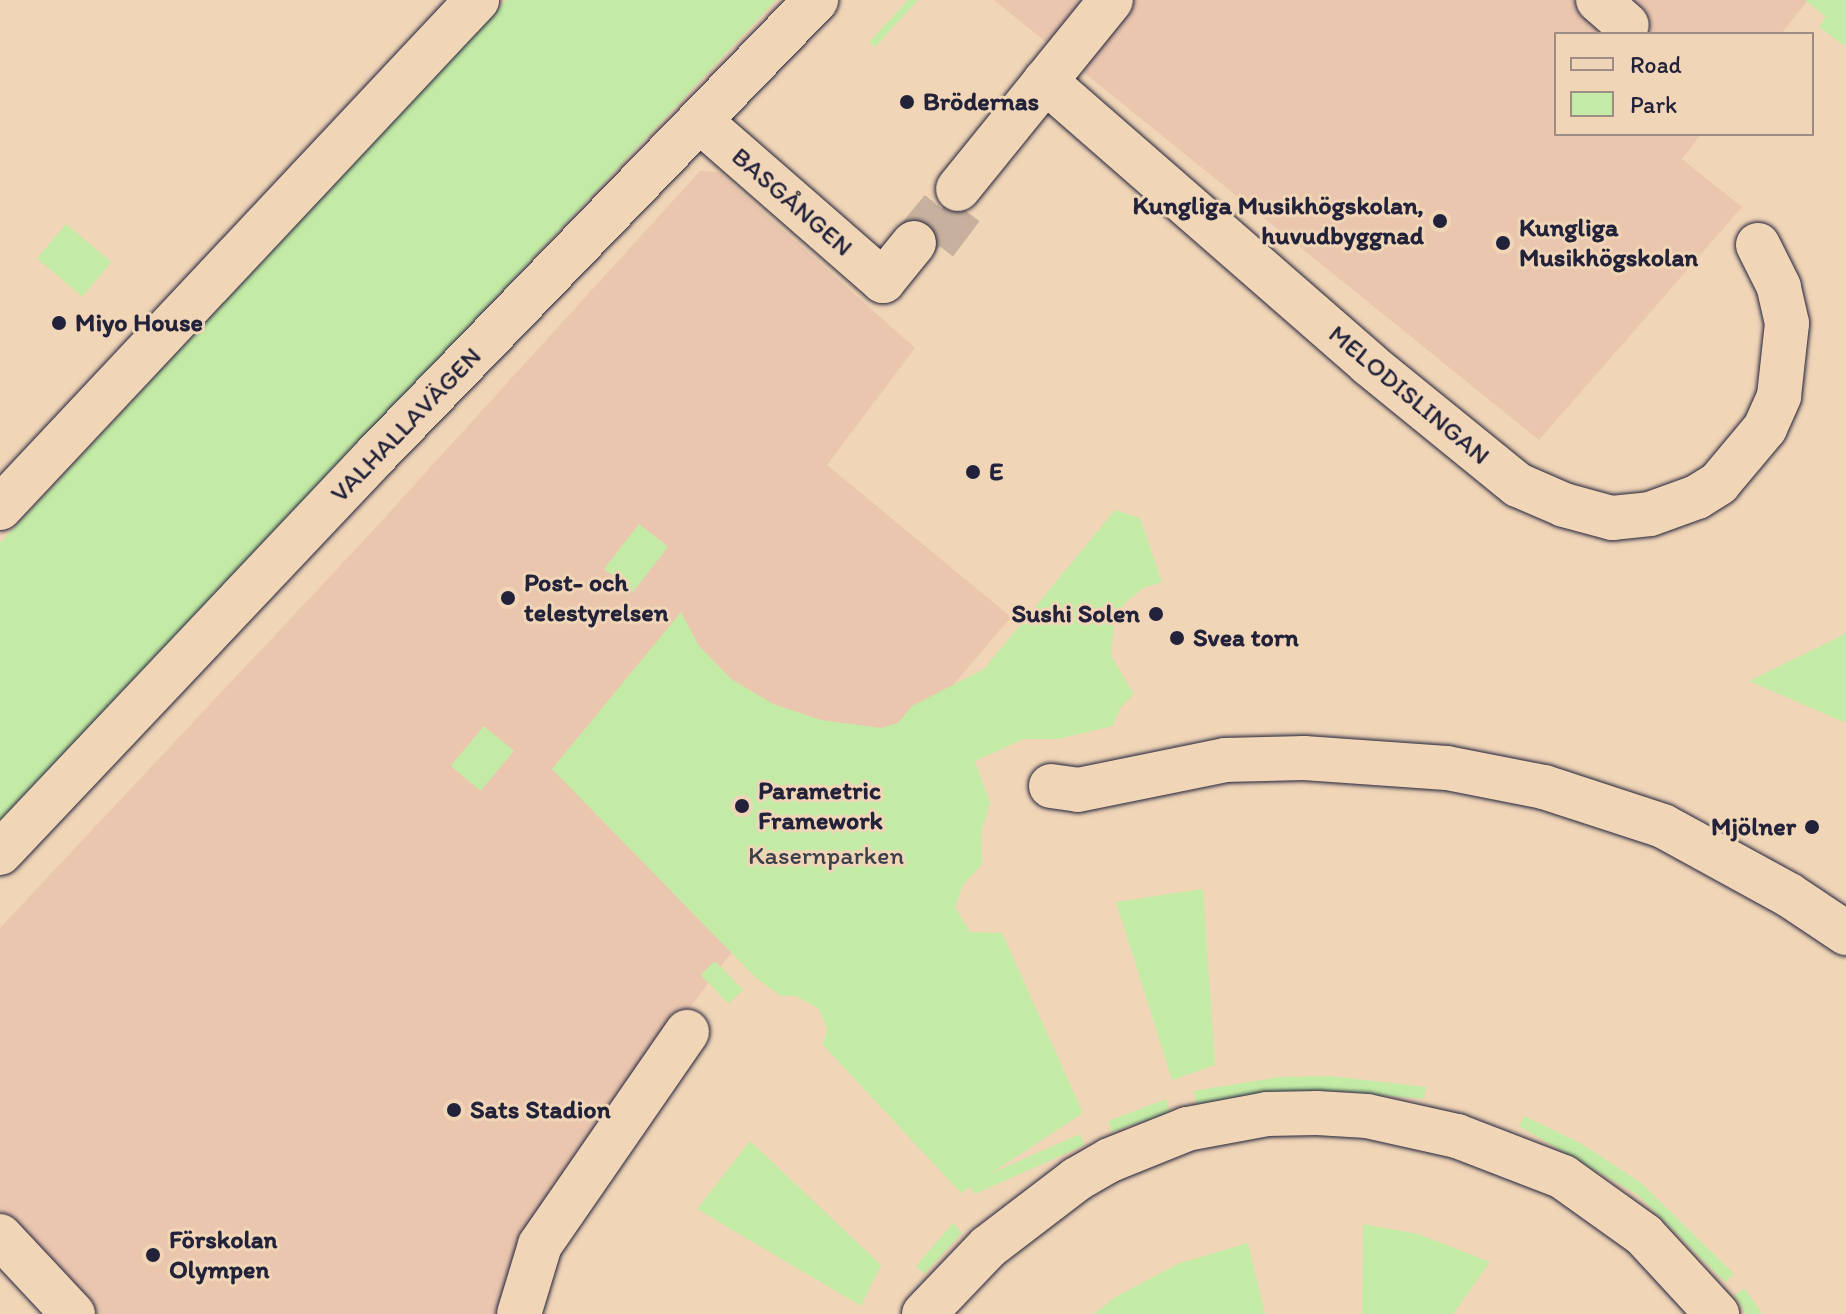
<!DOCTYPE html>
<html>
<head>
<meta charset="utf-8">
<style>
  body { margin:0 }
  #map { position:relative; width:1846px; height:1314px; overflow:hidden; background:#f0d5b7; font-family:Itim,sans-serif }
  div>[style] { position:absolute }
  .built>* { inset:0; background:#eac6af }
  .green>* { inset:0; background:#c4eba6; transform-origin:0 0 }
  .minor-tunnel>* { height:44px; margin-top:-22px; transform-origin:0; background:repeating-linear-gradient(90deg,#c7b19e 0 44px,transparent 0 66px) }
  .roads { filter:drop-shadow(0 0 2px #22223b) drop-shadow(0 0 2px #22223b) }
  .minor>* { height:44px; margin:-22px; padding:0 22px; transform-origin:22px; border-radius:22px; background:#f0d5b7 }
  .major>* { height:44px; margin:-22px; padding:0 22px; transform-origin:22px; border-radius:22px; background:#f0d5b7 }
  .dots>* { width:22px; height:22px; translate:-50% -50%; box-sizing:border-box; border:4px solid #f0d5b7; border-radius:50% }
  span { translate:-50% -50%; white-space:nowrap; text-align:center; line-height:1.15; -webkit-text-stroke:6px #f0d5b7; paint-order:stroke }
  .poi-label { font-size:26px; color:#22223b; font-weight:700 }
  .left { translate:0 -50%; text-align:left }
  .right { translate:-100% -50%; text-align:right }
  .street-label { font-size:26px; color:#22223b }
  .park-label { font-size:26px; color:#3a404b }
  .legend { position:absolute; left:1554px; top:32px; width:260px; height:104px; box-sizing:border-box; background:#f0d5b7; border:2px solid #9e8d85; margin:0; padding:10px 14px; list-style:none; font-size:24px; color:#22223b }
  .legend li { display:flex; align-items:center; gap:16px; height:40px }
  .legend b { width:40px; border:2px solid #9e8d85 }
</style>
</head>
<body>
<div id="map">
  <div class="built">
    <i style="clip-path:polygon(994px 0,1808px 0,1781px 34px,1556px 34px,1556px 134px,1701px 134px,1682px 159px,1742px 207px,1539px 440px)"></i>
    <i style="clip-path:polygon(700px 171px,718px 172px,915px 348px,827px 465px,1011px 617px,782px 886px,603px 1122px,511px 1314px,69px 1314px,0 1241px,0 928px,367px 537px)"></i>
  </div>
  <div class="green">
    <i style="clip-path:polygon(506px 0,776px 0,0 825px,0 543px)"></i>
    <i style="clip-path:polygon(908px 0,918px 0,875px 47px,869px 42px)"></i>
    <i style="clip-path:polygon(1805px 0,1846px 0,1846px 47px,1819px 27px,1826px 17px)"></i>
    <i style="left:66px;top:224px;width:59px;height:45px;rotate:40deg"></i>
    <i style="clip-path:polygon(1115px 510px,1140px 518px,1162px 582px,1143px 588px,1125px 603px,1114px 624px,1111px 656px,1134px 694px,1120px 708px,1113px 726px,1058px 739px,1024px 739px,975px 761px,990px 803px,981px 833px,982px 864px,963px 885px,955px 907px,970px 932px,1002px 933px,1083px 1113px,961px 1193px,823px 1045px,827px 1029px,819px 1009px,796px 996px,781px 996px,756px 978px,552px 769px,681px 612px,699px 646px,731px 679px,773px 704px,821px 720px,881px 728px,898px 723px,912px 706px,984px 669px)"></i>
    <i style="left:639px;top:524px;width:37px;height:57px;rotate:38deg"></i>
    <i style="clip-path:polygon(1846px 632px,1846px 723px,1749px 681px,1839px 637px)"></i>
    <i style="left:484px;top:726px;width:39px;height:52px;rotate:40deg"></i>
    <i style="clip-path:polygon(1203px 889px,1215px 1065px,1172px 1080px,1116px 902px)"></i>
    <i style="left:715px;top:961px;width:40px;height:20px;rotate:46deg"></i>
    <i style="clip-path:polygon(1330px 1076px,1426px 1087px,1424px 1099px,1335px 1091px,1240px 1096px,1197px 1104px,1193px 1091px,1279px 1077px)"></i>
    <i style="clip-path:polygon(1166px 1099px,1170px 1112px,1112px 1132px,1108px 1121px)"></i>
    <i style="clip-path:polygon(1524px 1116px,1582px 1144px,1641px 1183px,1734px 1274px,1725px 1282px,1638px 1195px,1519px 1126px)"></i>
    <i style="left:1080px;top:1134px;width:12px;height:121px;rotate:66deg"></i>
    <i style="clip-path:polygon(750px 1141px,881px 1265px,861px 1306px,697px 1209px)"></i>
    <i style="clip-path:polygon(953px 1223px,962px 1233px,924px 1274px,916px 1266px)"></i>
    <i style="clip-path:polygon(1363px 1224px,1418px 1234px,1490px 1262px,1453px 1314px,1362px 1314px)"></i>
    <i style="clip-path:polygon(1248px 1243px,1265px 1314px,1094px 1314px,1115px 1297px,1180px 1263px)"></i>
    <i style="clip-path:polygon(1744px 1288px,1757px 1306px,1762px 1314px,1746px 1314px,1735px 1296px)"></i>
  </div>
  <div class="minor-tunnel">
    <i style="left:936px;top:216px;width:38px;rotate:37deg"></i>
    <i style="left:914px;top:243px;width:70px;rotate:-50.8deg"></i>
  </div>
  <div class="roads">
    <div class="minor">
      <i style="left:1598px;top:0;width:38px;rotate:41deg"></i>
      <i style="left:1045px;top:81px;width:430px;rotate:41.1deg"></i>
      <i style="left:1369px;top:364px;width:192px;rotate:39.1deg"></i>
      <i style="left:1518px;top:485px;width:50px;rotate:23.5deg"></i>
      <i style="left:1564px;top:505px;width:50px;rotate:15.2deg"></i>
      <i style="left:1612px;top:518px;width:38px;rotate:-6deg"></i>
      <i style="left:1650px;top:514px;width:50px;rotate:-19.9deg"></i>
      <i style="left:1697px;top:497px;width:26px;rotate:-32deg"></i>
      <i style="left:1719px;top:483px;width:72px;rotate:-50.1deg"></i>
      <i style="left:1765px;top:428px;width:35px;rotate:-66deg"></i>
      <i style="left:1779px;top:396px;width:73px;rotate:-83.7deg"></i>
      <i style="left:1787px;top:323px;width:37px;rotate:-103deg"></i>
      <i style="left:1779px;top:287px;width:47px;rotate:-116.6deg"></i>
      <i style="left:701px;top:122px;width:242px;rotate:41.1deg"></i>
      <i style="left:883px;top:281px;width:49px;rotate:-50.8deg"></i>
      <i style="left:958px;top:189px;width:243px;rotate:-51deg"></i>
      <i style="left:1051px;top:786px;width:27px;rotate:8deg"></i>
      <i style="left:1078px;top:790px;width:150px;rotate:-11.5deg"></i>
      <i style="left:1225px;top:760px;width:79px;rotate:-1.5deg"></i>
      <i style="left:1304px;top:758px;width:143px;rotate:4deg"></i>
      <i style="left:1447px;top:768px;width:99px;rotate:11.1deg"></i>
      <i style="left:1544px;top:787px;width:125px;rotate:18.1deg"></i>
      <i style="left:1663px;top:826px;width:144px;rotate:28.7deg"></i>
      <i style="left:1789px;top:895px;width:69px;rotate:33.7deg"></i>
      <i style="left:0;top:1236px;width:107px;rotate:46.9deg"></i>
      <i style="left:519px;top:1314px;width:72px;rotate:-73.1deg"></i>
      <i style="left:540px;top:1245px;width:259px;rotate:-55.4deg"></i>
      <i style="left:924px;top:1314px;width:93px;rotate:-46.3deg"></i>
      <i style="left:988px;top:1247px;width:112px;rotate:-37.4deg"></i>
      <i style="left:1077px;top:1179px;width:38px;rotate:-30deg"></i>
      <i style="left:1110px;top:1160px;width:83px;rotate:-21.9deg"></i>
      <i style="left:1187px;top:1129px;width:81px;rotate:-10.6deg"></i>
      <i style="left:1267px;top:1114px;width:50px;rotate:-1.1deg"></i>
      <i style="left:1317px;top:1113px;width:50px;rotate:3.4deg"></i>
      <i style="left:1367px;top:1116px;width:92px;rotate:12.5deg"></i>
      <i style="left:1457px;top:1136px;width:114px;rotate:21.1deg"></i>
      <i style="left:1563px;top:1177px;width:100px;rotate:35.6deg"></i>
      <i style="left:1644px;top:1235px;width:108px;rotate:47.3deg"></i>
    </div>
    <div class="major">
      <i style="left:0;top:508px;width:697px;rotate:-46.8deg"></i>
      <i style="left:0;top:853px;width:549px;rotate:-46.62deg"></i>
      <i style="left:377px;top:454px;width:632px;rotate:-45.96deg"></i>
    </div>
  </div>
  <div class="dots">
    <i style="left:907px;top:102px;background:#22223b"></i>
    <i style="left:1440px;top:221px;background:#22223b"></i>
    <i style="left:1503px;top:243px;background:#22223b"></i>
    <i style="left:59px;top:323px;background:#22223b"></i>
    <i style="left:973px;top:472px;background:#22223b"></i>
    <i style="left:508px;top:598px;background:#22223b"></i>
    <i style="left:1156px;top:614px;background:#22223b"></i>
    <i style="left:1177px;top:638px;background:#22223b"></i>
    <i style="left:742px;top:806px;background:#22223b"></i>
    <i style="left:1812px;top:827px;background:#22223b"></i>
    <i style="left:454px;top:1110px;background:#22223b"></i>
    <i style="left:153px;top:1255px;background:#22223b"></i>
  </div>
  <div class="poi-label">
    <span class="left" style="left:923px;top:102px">Brödernas</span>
    <span class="right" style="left:1424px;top:221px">Kungliga Musikhögskolan,<br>huvudbyggnad</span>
    <span class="left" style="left:1519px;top:243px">Kungliga<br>Musikhögskolan</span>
    <span class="left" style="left:75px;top:323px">Miyo House</span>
    <span class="left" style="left:989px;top:472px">E</span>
    <span class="left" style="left:524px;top:598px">Post- och<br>telestyrelsen</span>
    <span class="right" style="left:1140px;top:614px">Sushi Solen</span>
    <span class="left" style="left:1193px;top:638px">Svea torn</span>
    <span class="left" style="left:758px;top:806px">Parametric<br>Framework</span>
    <span class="right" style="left:1796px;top:827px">Mjölner</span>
    <span class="left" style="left:470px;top:1110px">Sats Stadion</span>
    <span class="left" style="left:169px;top:1255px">Förskolan<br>Olympen</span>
  </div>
  <div class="street-label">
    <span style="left:792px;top:202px;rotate:41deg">BASGÅNGEN</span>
    <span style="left:1409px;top:395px;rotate:40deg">MELODISLINGAN</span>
    <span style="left:406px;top:425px;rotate:-46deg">VALHALLAVÄGEN</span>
  </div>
  <div class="park-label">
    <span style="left:826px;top:856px">Kasernparken</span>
  </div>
  <ul class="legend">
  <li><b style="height:10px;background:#f0d5b7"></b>Road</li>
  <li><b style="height:22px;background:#c4eba6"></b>Park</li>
  </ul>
</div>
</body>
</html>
